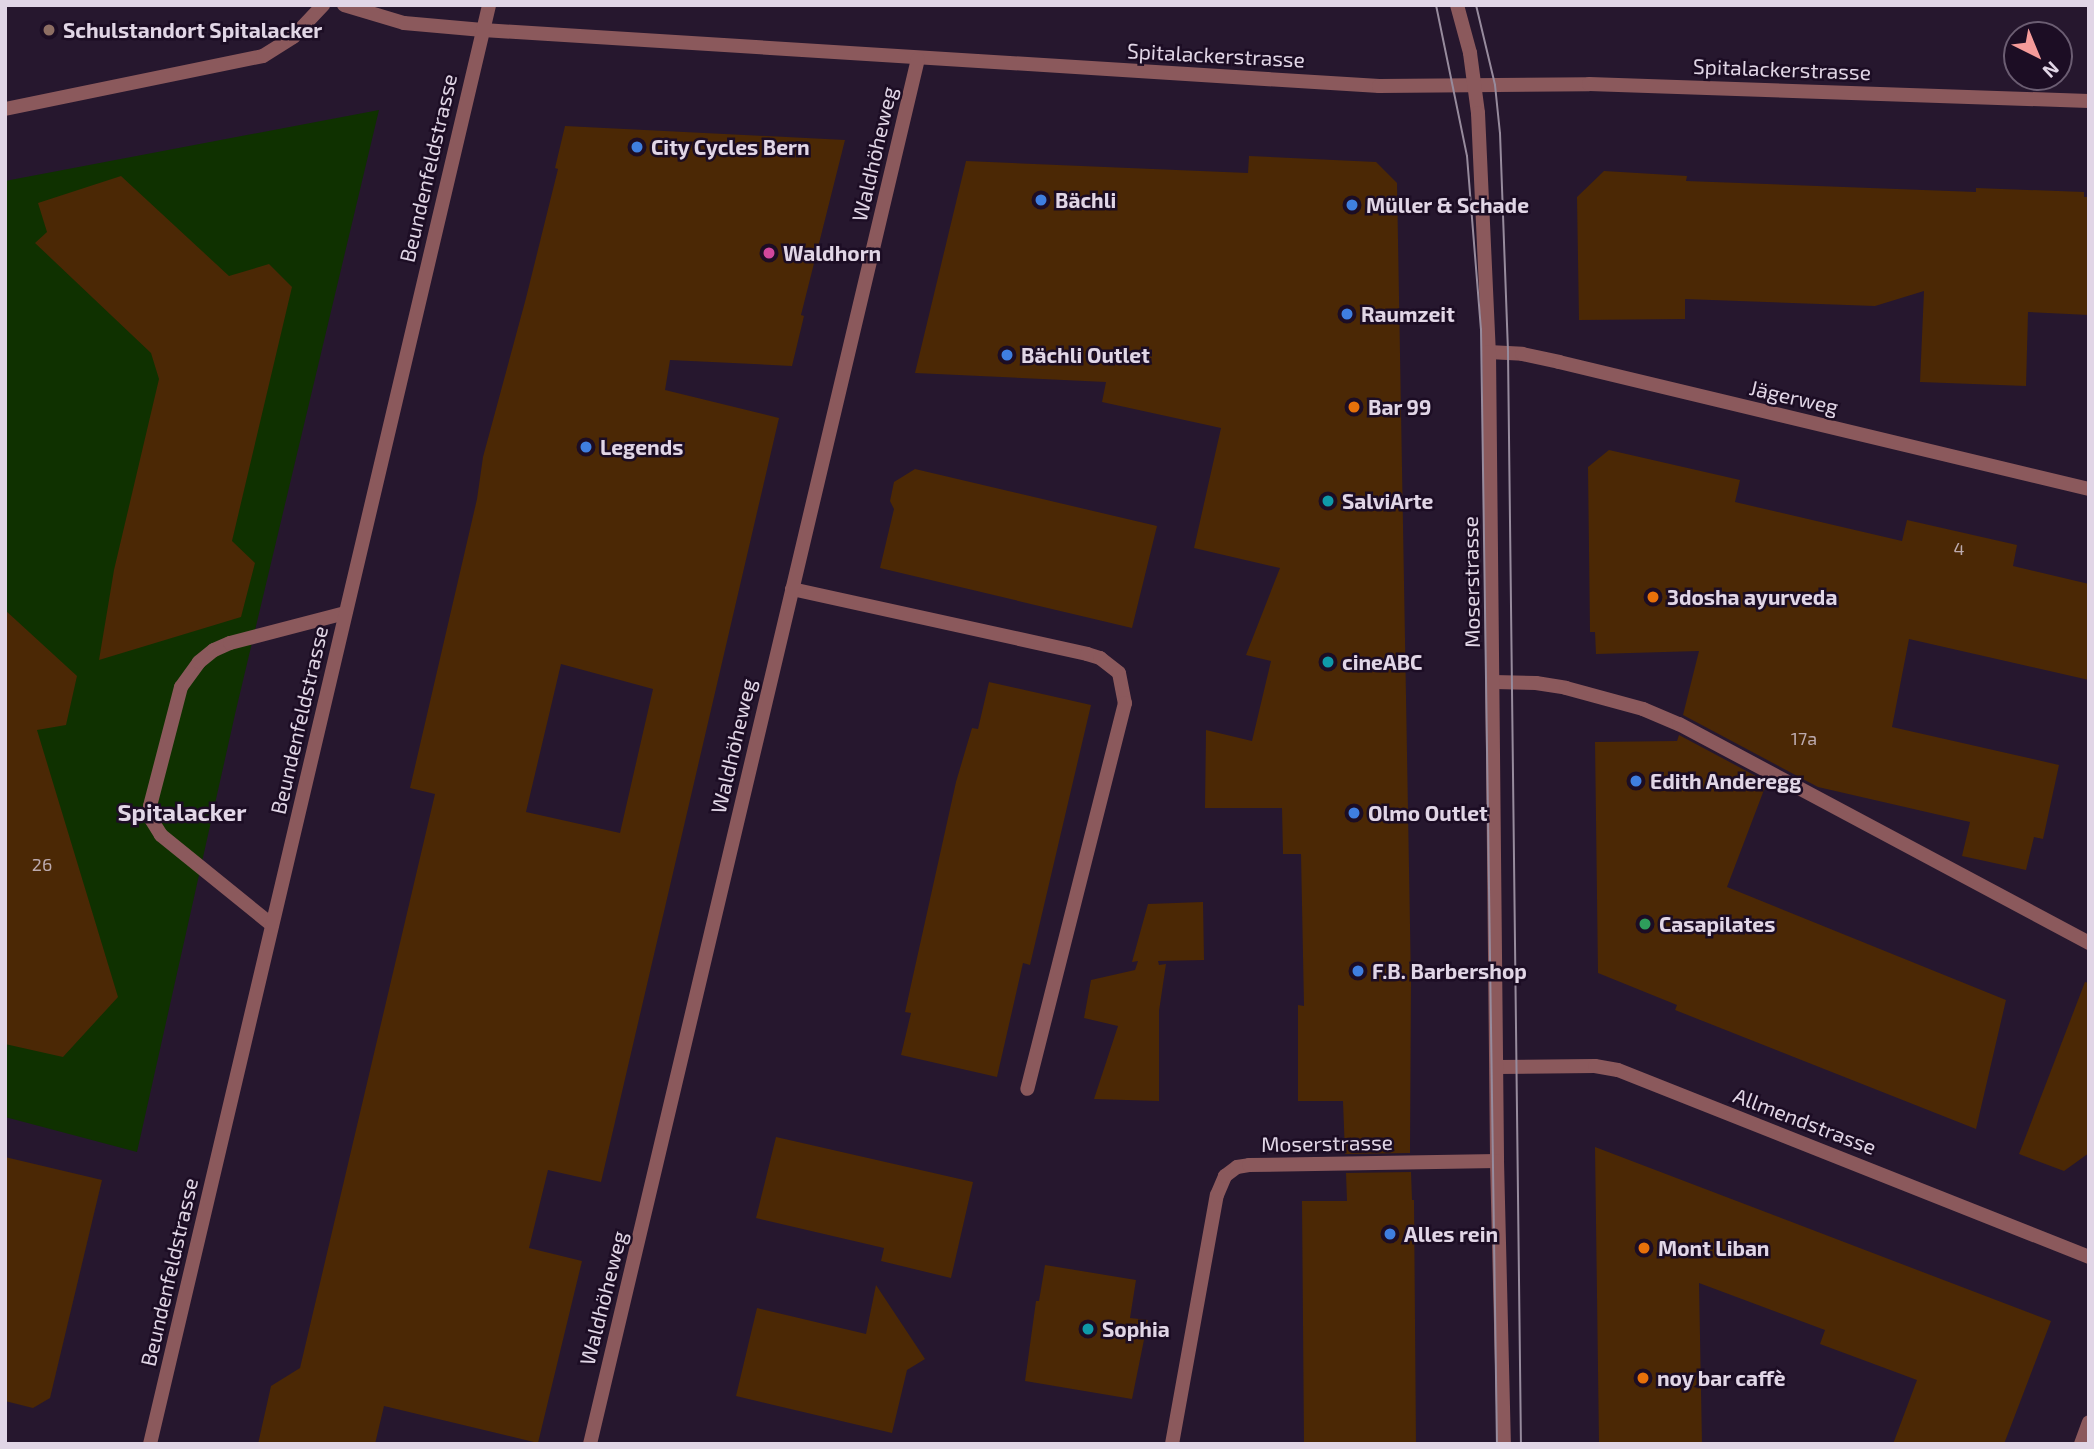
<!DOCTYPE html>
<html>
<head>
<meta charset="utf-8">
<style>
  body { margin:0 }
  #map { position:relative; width:2094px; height:1449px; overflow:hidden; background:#26172e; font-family:"Exo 2",sans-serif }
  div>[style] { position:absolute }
  .green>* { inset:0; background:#0f3100 }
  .building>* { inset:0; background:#4b2805 }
  .service>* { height:14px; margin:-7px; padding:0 7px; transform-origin:7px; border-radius:7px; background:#8b595c }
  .minor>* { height:14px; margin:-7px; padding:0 7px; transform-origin:7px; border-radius:7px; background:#8b595c }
  .tertiary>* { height:14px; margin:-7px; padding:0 7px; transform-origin:7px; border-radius:7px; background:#8b595c }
  .tram>* { height:2px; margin:-1px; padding:0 1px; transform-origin:1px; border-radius:1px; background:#978b9d }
  .dots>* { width:19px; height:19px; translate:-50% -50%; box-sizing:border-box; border:4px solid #1c0d24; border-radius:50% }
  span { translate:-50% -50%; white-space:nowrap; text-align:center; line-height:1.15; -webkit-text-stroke:5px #1c0d24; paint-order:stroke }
  .number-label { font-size:18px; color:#bcaaae }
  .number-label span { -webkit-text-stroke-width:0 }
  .poi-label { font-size:21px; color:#e1d6e6; font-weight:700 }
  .left { translate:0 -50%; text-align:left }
  .street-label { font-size:21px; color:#e1d6e6 }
  .quarter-label { font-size:24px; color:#e1d6e6; font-weight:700 }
  .frame { position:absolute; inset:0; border:7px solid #e1d6e6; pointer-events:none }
  .north { position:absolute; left:2003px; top:21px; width:70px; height:70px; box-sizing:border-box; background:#1c0d24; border:2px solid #6b5d72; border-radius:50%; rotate:137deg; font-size:19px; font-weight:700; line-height:28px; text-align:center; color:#e1d6e6 }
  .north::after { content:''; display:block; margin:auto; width:24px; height:32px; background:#f59b9a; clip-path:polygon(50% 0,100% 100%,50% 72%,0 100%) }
</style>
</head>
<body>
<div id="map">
  <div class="green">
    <i style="clip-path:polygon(379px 110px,236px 710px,137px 1152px,5px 1117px,5px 181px)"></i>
  </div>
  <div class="building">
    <i style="clip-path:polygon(evenodd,565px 126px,845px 140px,801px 315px,804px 316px,792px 366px,670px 360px,665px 390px,779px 418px,601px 1182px,548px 1170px,529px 1248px,582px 1261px,538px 1443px,384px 1406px,375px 1444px,258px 1444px,271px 1386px,300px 1368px,435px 794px,410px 788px,477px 499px,483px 457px,526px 298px,558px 169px,555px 168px,565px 126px,561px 664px,653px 689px,620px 833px,526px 812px,561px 664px)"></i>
    <i style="clip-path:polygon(1249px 156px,1376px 162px,1397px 183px,1411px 982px,1410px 1153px,1345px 1154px,1343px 1101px,1298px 1101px,1298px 1005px,1304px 1006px,1301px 854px,1283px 854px,1282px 808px,1205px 808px,1206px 730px,1252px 741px,1271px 661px,1246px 655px,1280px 568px,1194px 548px,1221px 428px,1102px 402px,1106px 382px,915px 373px,966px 161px,1248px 173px)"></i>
    <i style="clip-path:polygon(1604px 171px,1687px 176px,1686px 181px,1976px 192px,1976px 188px,2084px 192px,2084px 197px,2089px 197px,2089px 315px,2028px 312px,2026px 386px,1920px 382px,1924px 291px,1875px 306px,1685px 299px,1685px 319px,1579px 320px,1577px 197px)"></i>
    <i style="clip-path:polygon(121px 176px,229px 276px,269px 264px,292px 287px,232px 541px,255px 563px,241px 617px,99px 660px,114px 570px,159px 379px,151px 353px,35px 243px,47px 232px,38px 203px)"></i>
    <i style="clip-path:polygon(1609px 450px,1740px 480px,1735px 502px,1902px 541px,1907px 520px,2017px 545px,2013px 566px,2089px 584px,2089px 680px,1909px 639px,1892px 727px,2059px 765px,2043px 839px,2034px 837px,2026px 870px,1962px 856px,1970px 822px,1818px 787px,1683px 715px,1699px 651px,1596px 654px,1595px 632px,1590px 632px,1588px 467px)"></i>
    <i style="clip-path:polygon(915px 469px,1157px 526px,1132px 628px,880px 568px,894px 509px,890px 501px,894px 482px)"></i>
    <i style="clip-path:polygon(5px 610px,77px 676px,66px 725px,37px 730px,118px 997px,63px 1057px,5px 1044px)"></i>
    <i style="clip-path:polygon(989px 682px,1091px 705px,1030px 965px,1023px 963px,997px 1077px,901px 1055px,911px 1013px,905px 1012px,956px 782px,972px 728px,978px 729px)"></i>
    <i style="clip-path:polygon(1679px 735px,1767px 782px,1727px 887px,2006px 1000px,1976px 1129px,1675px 1010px,1677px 1005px,1598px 973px,1595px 742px,1677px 741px)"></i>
    <i style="clip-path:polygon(1203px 902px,1204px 960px,1158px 961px,1159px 965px,1166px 964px,1159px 1011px,1159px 1101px,1094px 1099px,1118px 1026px,1084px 1018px,1091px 980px,1135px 970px,1138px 961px,1132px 962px,1148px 904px)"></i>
    <i style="clip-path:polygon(2085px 982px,2089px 983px,2089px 1153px,2064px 1171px,2019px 1154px)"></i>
    <i style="clip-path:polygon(776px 1137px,973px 1182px,951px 1278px,881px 1261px,884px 1248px,756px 1218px)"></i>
    <i style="clip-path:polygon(1595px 1147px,2051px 1321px,2004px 1444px,1893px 1444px,1917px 1380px,1820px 1344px,1825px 1330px,1699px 1283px,1702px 1444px,1599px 1444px)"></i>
    <i style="clip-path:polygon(5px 1157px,102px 1180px,50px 1398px,33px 1408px,5px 1401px)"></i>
    <i style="clip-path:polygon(1411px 1172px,1412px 1200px,1414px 1200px,1416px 1444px,1304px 1444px,1302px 1201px,1347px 1201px,1346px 1173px)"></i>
    <i style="clip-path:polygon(1045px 1265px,1136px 1280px,1130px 1318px,1148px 1320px,1132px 1399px,1025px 1381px,1036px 1301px,1039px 1301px)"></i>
    <i style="clip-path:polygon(876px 1285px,925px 1359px,907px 1370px,892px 1433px,736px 1396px,757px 1308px,866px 1334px)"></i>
  </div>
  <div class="service">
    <i style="left:792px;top:589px;width:302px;rotate:12.4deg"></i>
    <i style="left:1087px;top:654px;width:14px;rotate:17deg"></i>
    <i style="left:1100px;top:658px;width:24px;rotate:38deg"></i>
    <i style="left:1119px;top:673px;width:31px;rotate:79deg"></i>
    <i style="left:1125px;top:703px;width:398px;rotate:104.2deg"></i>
    <i style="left:1494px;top:682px;width:42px;rotate:1.4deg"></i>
    <i style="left:1536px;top:683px;width:30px;rotate:9deg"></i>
    <i style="left:1566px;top:688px;width:80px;rotate:15.3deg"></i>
    <i style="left:1643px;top:709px;width:39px;rotate:23deg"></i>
    <i style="left:1679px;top:724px;width:465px;rotate:28.1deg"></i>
    <i style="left:272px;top:925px;width:143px;rotate:-141deg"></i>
    <i style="left:161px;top:835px;width:19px;rotate:-122deg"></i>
    <i style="left:151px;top:819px;width:13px;rotate:-94deg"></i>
    <i style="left:150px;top:806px;width:123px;rotate:-75.4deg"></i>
    <i style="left:181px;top:687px;width:31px;rotate:-54deg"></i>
    <i style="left:199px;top:662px;width:19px;rotate:-39deg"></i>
    <i style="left:214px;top:650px;width:17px;rotate:-24deg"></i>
    <i style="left:230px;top:643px;width:119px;rotate:-14.6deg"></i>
  </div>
  <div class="minor">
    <i style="left:344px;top:5px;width:63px;rotate:16.7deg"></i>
    <i style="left:404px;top:23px;width:79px;rotate:5.1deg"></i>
    <i style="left:483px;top:30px;width:898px;rotate:3.58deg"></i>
    <i style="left:1379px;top:86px;width:210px;rotate:-0.5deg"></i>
    <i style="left:1589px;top:84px;width:500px;rotate:1.95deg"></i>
    <i style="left:5px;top:109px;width:263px;rotate:-11.6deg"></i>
    <i style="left:263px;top:56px;width:36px;rotate:-32deg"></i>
    <i style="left:293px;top:37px;width:44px;rotate:-46.8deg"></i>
    <i style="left:1489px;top:352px;width:33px;rotate:3deg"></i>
    <i style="left:1522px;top:354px;width:38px;rotate:12deg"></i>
    <i style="left:1559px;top:362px;width:545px;rotate:13.48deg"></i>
    <i style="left:1497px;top:1067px;width:98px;rotate:-0.6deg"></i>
    <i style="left:1595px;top:1066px;width:23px;rotate:10deg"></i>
    <i style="left:1618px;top:1070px;width:507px;rotate:21.65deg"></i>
    <i style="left:150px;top:1444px;width:1478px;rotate:-76.74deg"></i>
    <i style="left:590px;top:1444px;width:1423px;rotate:-76.68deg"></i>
    <i style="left:1172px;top:1444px;width:253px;rotate:-79.8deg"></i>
    <i style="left:1217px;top:1195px;width:21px;rotate:-67deg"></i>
    <i style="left:1225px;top:1176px;width:15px;rotate:-37deg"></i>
    <i style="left:1237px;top:1167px;width:12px;rotate:-9deg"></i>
    <i style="left:1249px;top:1165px;width:248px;rotate:-0.9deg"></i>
    <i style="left:2081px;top:1444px;width:23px;rotate:-70deg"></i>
  </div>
  <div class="tertiary">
    <i style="left:1457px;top:5px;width:50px;rotate:74.8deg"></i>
    <i style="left:1470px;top:53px;width:61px;rotate:82.4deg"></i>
    <i style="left:1478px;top:113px;width:239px;rotate:87.4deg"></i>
    <i style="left:1489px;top:352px;width:809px;rotate:89.43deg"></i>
    <i style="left:1497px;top:1161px;width:283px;rotate:88.6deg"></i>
  </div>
  <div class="tram">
    <i style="left:1436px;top:5px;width:154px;rotate:78.4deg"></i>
    <i style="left:1467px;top:156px;width:174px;rotate:85.4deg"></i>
    <i style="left:1481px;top:329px;width:1115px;rotate:89.18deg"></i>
    <i style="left:1476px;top:5px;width:82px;rotate:76.6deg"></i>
    <i style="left:1495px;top:85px;width:48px;rotate:84.1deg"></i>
    <i style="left:1500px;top:133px;width:220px;rotate:87.9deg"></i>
    <i style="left:1508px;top:353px;width:1091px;rotate:89.32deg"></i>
  </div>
  <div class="dots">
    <i style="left:49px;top:30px;background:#8d6e63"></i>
    <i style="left:637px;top:147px;background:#3f7fe0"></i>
    <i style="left:1041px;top:200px;background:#3f7fe0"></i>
    <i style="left:1352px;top:205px;background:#3f7fe0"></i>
    <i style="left:769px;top:253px;background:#d1479c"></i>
    <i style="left:1347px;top:314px;background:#3f7fe0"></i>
    <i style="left:1007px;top:355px;background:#3f7fe0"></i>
    <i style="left:1354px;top:407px;background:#e8710a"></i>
    <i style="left:586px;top:447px;background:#3f7fe0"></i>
    <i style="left:1328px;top:501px;background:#0f9aa8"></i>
    <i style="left:1653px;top:597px;background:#e8710a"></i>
    <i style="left:1328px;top:662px;background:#0f9aa8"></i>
    <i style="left:1636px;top:781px;background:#3f7fe0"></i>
    <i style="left:1354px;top:813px;background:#3f7fe0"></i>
    <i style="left:1645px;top:924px;background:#2e9e5b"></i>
    <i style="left:1358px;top:971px;background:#3f7fe0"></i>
    <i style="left:1390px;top:1234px;background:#3f7fe0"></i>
    <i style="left:1644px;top:1248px;background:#e8710a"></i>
    <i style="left:1088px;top:1329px;background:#0f9aa8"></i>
    <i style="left:1643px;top:1378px;background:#e8710a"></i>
  </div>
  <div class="number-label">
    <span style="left:1959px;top:548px">4</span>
    <span style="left:1804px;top:738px">17a</span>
    <span style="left:42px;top:864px">26</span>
  </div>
  <div class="poi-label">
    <span class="left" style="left:63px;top:30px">Schulstandort Spitalacker</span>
    <span class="left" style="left:651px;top:147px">City Cycles Bern</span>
    <span class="left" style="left:1055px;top:200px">Bächli</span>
    <span class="left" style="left:1366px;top:205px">Müller &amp; Schade</span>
    <span class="left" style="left:783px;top:253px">Waldhorn</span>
    <span class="left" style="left:1361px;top:314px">Raumzeit</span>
    <span class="left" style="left:1021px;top:355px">Bächli Outlet</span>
    <span class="left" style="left:1368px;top:407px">Bar 99</span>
    <span class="left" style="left:600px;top:447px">Legends</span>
    <span class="left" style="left:1342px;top:501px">SalviArte</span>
    <span class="left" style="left:1667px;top:597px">3dosha ayurveda</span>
    <span class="left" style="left:1342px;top:662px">cineABC</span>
    <span class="left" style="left:1650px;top:781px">Edith Anderegg</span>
    <span class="left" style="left:1368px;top:813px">Olmo Outlet</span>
    <span class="left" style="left:1659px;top:924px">Casapilates</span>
    <span class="left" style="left:1372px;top:971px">F.B. Barbershop</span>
    <span class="left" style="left:1404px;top:1234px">Alles rein</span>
    <span class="left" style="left:1658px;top:1248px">Mont Liban</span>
    <span class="left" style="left:1102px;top:1329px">Sophia</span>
    <span class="left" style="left:1657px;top:1378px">noy bar caffè</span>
  </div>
  <div class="street-label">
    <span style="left:1216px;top:55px;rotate:3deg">Spitalackerstrasse</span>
    <span style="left:1782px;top:69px;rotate:2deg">Spitalackerstrasse</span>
    <span style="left:874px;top:154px;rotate:-77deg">Waldhöheweg</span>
    <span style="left:428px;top:168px;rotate:-77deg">Beundenfeldstrasse</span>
    <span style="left:1794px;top:397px;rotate:13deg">Jägerweg</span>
    <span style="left:1471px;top:582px;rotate:-91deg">Moserstrasse</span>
    <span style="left:299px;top:720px;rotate:-77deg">Beundenfeldstrasse</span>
    <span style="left:733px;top:746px;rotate:-77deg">Waldhöheweg</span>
    <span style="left:1805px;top:1121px;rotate:21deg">Allmendstrasse</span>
    <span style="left:1327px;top:1143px;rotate:-1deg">Moserstrasse</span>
    <span style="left:169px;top:1272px;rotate:-77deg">Beundenfeldstrasse</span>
    <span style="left:603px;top:1298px;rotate:-76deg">Waldhöheweg</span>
  </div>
  <div class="quarter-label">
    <span style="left:182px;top:812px">Spitalacker</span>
  </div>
  <div class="frame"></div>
  <div class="north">N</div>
</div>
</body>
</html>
